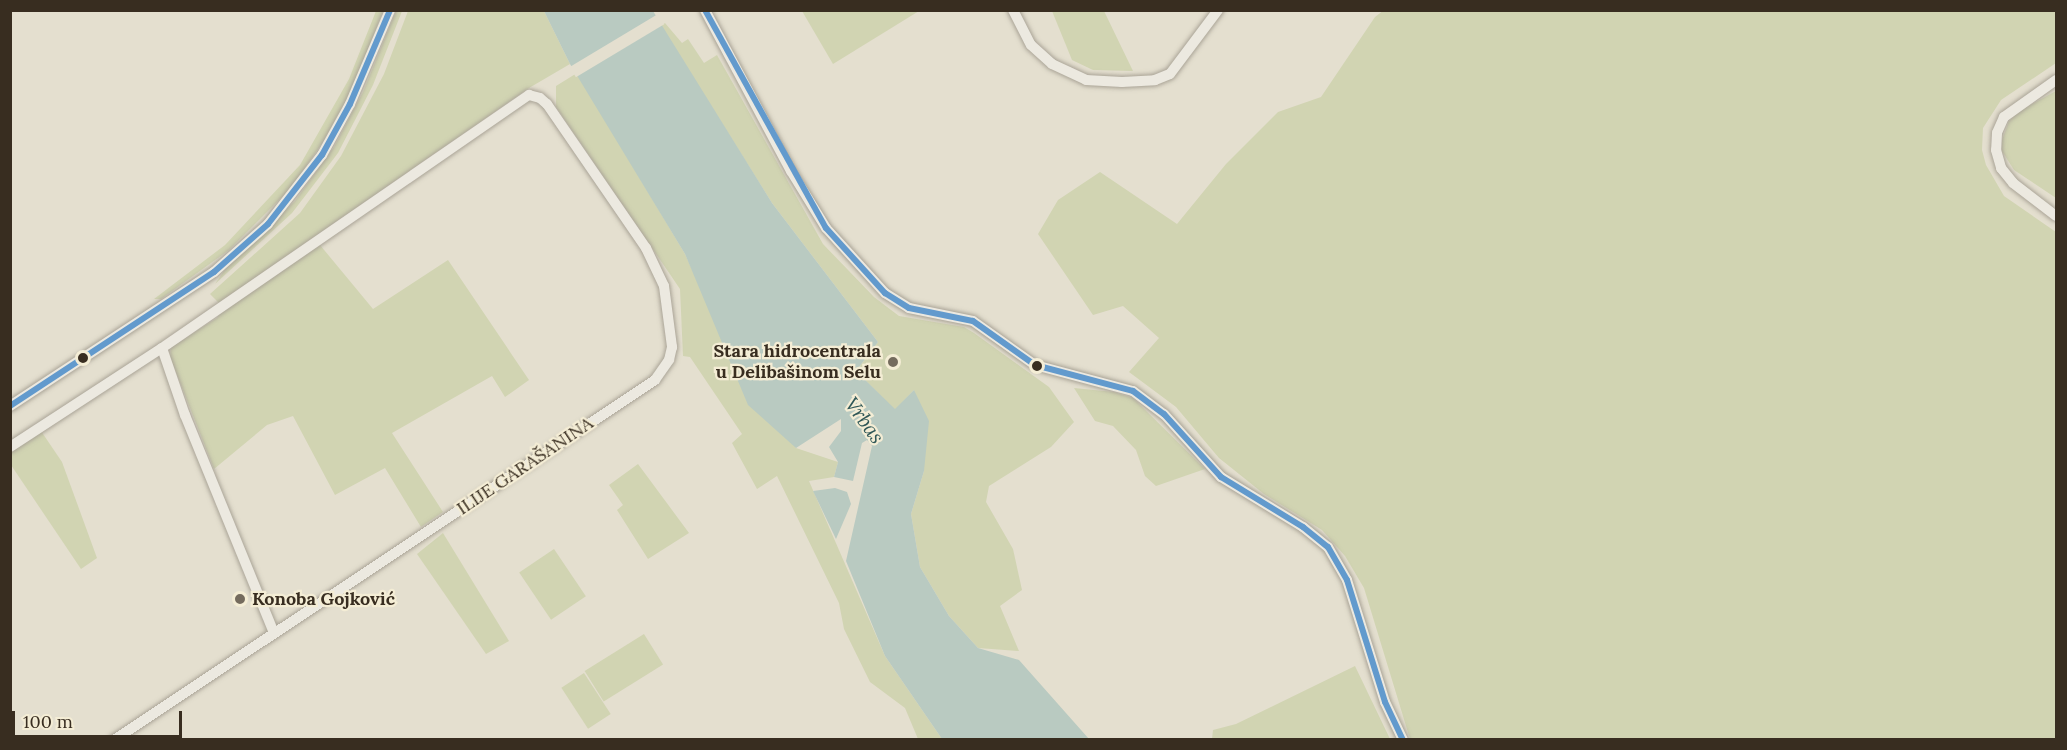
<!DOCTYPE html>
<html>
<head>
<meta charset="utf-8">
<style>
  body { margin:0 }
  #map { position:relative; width:2067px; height:750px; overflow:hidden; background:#e4dfcf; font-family:Lora,serif }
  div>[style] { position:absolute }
  .green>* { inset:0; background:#d1d4b2; transform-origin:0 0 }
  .water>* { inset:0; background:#b9cac1 }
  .pier>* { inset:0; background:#e4dfcf; transform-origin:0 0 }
  .roads { filter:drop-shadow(0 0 2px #aaa497) drop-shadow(0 0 2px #aaa497) }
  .minor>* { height:10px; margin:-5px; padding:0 5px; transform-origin:5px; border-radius:5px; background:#ece9e0 }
  .bus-1>* { height:6px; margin:-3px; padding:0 3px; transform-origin:3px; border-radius:3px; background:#629acd }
  .dots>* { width:16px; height:16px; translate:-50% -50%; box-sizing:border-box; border:3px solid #f4edd5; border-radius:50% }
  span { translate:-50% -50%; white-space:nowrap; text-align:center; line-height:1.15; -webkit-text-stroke:4.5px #f4edd5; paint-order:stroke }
  .poi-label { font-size:18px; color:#382d20; font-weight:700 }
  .right { translate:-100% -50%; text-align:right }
  .left { translate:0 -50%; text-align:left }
  .street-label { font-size:18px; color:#382d20 }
  .water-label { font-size:20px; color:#2f5757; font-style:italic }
  .frame { position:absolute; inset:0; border:12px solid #382d20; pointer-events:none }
  .scale { position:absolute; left:12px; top:711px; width:170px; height:27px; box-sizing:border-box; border:3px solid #382d20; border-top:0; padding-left:8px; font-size:18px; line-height:21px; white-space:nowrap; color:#382d20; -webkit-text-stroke:4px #f4edd5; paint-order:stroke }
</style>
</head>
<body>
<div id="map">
  <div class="green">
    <i style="clip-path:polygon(1384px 10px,2056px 11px,2056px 63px,2001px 100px,1983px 128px,1982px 150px,1986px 165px,2004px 196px,2056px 232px,2056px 739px,1410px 739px,1364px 588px,1345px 556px,1322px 530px,1264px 494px,1219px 458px,1176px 407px,1129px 372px,1159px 338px,1123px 306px,1093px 315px,1038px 234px,1058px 200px,1100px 172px,1177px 224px,1226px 164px,1278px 112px,1321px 97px,1375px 17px)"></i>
    <i style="clip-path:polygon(376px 11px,383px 11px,354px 85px,323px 142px,290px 189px,229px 250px,161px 299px,154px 299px,225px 245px,300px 165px,349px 79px)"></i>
    <i style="clip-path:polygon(396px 11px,402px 11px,373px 85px,338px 153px,292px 213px,215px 284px,226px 268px,295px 201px,334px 147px,363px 92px)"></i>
    <i style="clip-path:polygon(408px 11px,544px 11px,570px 64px,529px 88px,219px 303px,210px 294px,300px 213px,341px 156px,384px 74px)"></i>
    <i style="clip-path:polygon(802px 11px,802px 10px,919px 11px,833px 64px)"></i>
    <i style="clip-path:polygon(1052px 11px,1104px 11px,1133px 71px,1093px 70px,1072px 60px)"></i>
    <i style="clip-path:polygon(665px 23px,682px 43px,688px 39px,704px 63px,717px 55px,823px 244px,874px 297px,899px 316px,964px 327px,974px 333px,1049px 387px,1074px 422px,1051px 447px,989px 486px,986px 502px,1013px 549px,1022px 590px,1000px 606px,1019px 651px,978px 648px,949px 616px,920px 567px,911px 514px,924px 471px,914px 390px,895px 410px,856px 371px,878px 342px,772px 203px,661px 26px)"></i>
    <i style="clip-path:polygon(577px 73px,685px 254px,718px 327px,796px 448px,838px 462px,834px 477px,809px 481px,885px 656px,942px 739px,918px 739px,905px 708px,870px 682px,844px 629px,839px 603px,777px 476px,757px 489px,732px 443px,742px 434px,690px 357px,683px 356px,680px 289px,556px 107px,556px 86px)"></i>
    <i style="clip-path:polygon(2056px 91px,2056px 198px,2014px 170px,2002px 151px,2002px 140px,2009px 121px,2021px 110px)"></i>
    <i style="clip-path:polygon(320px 245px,373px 309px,448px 260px,529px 380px,505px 397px,492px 376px,392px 433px,443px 512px,421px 527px,385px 468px,335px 495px,293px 416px,267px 425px,214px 469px,170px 357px,171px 347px,217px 318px,223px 308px)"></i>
    <i style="clip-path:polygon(1074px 388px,1114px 392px,1133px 398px,1205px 469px,1156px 486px,1145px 476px,1136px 450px,1113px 426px,1095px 421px)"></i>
    <i style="clip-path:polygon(41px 431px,62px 462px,97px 558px,81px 569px,11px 465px,10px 451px)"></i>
    <i style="clip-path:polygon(638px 464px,689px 533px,648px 559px,617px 510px,623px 505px,609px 485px)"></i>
    <i style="clip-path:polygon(443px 533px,509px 641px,486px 654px,417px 554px)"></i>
    <i style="left:554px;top:549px;width:57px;height:42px;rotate:56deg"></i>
    <i style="left:644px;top:634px;width:36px;height:70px;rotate:58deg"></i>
    <i style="clip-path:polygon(1355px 666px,1390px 739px,1212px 739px,1213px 730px,1236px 724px)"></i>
    <i style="left:584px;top:673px;width:49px;height:27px;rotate:57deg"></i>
  </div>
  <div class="water">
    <i style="clip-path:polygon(544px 11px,653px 11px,772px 203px,878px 342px,856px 371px,895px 409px,914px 390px,929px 421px,924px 471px,911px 514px,920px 567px,949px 616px,978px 648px,1019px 660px,1089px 739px,942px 739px,885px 656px,846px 561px,872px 446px,867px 440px,862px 443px,853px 481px,834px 477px,838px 462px,829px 447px,841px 431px,841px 419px,796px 448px,748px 405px,685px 254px,570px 64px)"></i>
    <i style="clip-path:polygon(835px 488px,847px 492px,851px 504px,836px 539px,813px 491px)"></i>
  </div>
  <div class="pier">
    <i style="left:658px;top:14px;width:12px;height:103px;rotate:59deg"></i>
  </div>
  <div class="roads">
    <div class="minor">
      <i style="left:705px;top:10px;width:183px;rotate:61.9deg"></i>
      <i style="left:791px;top:171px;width:67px;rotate:58.4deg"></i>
      <i style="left:826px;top:228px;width:88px;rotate:47.8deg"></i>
      <i style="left:885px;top:293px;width:28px;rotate:32deg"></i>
      <i style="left:909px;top:308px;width:65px;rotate:11.5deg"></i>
      <i style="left:973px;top:321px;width:76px;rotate:35.4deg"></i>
      <i style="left:1035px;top:365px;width:101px;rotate:14.9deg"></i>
      <i style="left:1133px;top:391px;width:39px;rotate:37deg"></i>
      <i style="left:1164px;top:414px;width:85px;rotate:47.9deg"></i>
      <i style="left:1221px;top:477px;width:96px;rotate:31.4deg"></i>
      <i style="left:1303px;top:527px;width:32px;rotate:39deg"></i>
      <i style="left:1328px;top:547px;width:38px;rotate:60deg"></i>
      <i style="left:1347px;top:580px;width:128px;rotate:72.7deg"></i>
      <i style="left:1385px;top:702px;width:42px;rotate:64.7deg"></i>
      <i style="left:1013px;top:10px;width:39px;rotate:63deg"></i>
      <i style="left:1031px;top:45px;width:28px;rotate:42deg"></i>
      <i style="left:1052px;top:64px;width:38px;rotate:25deg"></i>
      <i style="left:1086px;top:80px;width:36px;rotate:3deg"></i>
      <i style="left:1122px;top:82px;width:33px;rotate:-3deg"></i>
      <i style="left:1155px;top:80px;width:16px;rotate:-22deg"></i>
      <i style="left:1170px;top:74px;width:80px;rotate:-53.1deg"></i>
      <i style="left:2056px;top:80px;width:64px;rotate:144.6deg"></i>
      <i style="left:2004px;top:117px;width:17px;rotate:114deg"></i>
      <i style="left:1997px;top:133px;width:17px;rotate:93deg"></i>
      <i style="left:1996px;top:150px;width:19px;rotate:74deg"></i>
      <i style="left:2001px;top:168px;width:19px;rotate:51deg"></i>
      <i style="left:2013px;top:183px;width:54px;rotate:37.5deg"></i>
      <i style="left:162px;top:348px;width:71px;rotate:71.1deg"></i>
      <i style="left:185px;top:415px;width:235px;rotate:67.8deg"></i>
      <i style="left:10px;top:406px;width:244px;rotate:-33.3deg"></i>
      <i style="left:214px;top:272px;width:72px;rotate:-41.6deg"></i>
      <i style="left:268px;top:224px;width:88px;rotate:-52deg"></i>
      <i style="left:322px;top:155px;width:58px;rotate:-61.2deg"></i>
      <i style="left:350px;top:104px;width:102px;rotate:-66.9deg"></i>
      <i style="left:10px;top:447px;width:181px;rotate:-33.1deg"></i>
      <i style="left:162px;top:348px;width:446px;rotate:-34.6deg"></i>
      <i style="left:529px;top:95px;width:11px;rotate:15deg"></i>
      <i style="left:540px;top:98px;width:9px;rotate:41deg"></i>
      <i style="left:547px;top:104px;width:175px;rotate:55.5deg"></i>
      <i style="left:646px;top:248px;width:42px;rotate:64.7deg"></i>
      <i style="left:664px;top:286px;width:62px;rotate:82.5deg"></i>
      <i style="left:672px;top:347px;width:13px;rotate:103deg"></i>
      <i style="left:669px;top:360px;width:24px;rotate:125deg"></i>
      <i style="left:655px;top:380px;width:650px;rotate:146.36deg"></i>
    </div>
  </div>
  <div class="bus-1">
    <i style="left:705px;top:10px;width:249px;rotate:61deg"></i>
    <i style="left:826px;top:228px;width:88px;rotate:47.8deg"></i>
    <i style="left:885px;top:293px;width:28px;rotate:32deg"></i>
    <i style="left:909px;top:308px;width:65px;rotate:11.5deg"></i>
    <i style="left:973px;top:321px;width:76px;rotate:35.4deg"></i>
    <i style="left:1035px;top:365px;width:101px;rotate:14.9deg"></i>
    <i style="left:1133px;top:391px;width:39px;rotate:37deg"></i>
    <i style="left:1164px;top:414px;width:85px;rotate:47.9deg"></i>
    <i style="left:1221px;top:477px;width:96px;rotate:31.4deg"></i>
    <i style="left:1303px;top:527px;width:32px;rotate:39deg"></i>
    <i style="left:1328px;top:547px;width:38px;rotate:60deg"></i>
    <i style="left:1347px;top:580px;width:128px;rotate:72.7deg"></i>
    <i style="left:1385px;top:702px;width:42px;rotate:64.7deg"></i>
    <i style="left:10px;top:406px;width:244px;rotate:-33.3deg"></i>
    <i style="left:214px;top:272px;width:72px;rotate:-41.6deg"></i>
    <i style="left:268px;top:224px;width:88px;rotate:-52deg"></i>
    <i style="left:322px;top:155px;width:58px;rotate:-61.2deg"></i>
    <i style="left:350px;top:104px;width:102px;rotate:-66.9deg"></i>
  </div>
  <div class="dots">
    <i style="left:83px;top:358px;background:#382d20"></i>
    <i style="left:893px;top:362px;background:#746b5d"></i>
    <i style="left:1037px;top:366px;background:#382d20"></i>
    <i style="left:240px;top:599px;background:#746b5d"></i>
  </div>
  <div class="poi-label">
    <span class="right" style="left:881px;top:362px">Stara hidrocentrala<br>u Delibašinom Selu</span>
    <span class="left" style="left:252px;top:599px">Konoba Gojković</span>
  </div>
  <div class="street-label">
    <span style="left:525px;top:466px;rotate:-34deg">ILIJE GARAŠANINA</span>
  </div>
  <div class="water-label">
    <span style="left:865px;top:420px;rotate:54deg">Vrbas</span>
  </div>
  <div class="frame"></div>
  <div class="scale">100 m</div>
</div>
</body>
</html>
